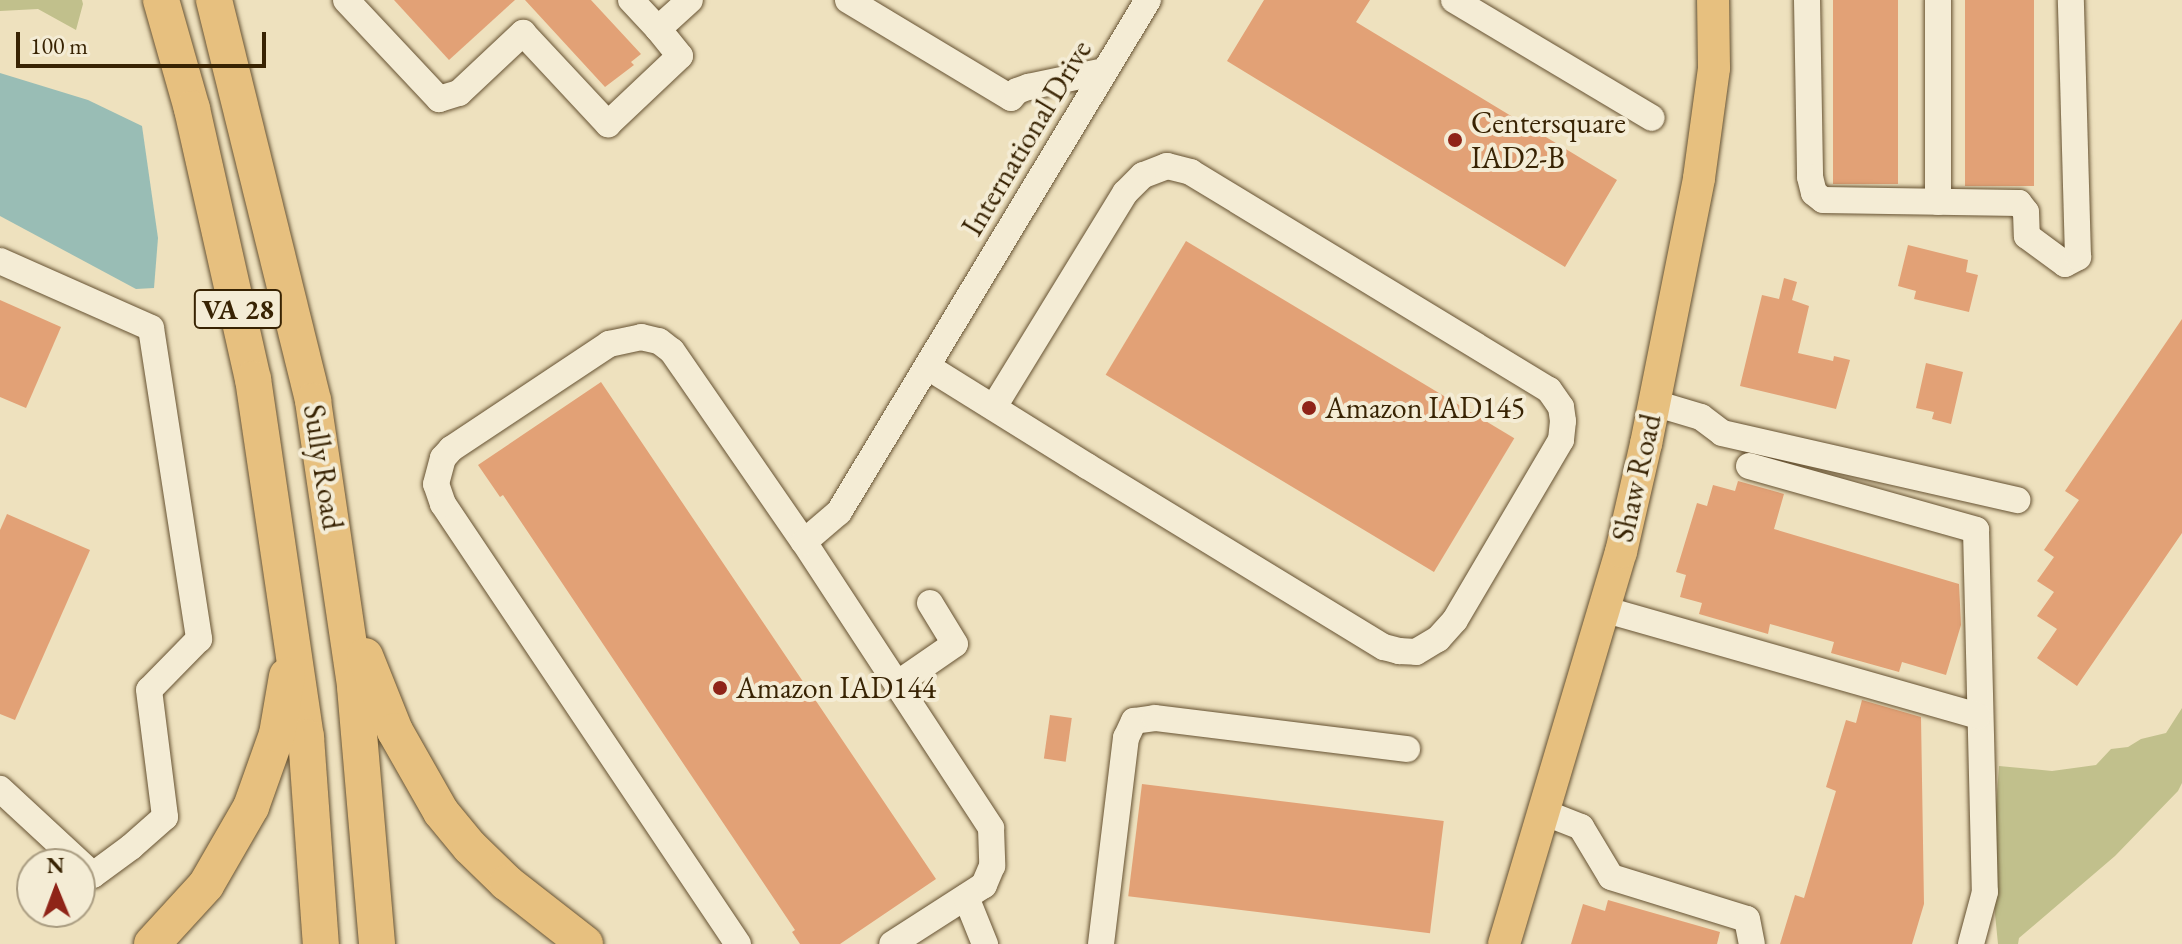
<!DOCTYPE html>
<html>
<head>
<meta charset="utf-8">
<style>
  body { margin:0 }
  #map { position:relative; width:2182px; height:944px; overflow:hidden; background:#eee1be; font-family:"EB Garamond",serif }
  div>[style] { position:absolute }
  .green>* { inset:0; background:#c1c08c }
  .water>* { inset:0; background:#99bdb5 }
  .building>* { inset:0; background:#e2a176; transform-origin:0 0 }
  .roads { filter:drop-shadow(0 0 2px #665232) drop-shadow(0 0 2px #665232) }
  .minor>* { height:26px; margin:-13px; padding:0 13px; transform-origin:13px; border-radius:13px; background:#f4ecd5 }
  .major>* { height:32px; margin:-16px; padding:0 16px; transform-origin:16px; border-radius:16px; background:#e7c07f }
  .highway>* { height:36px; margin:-18px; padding:0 18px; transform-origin:18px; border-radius:18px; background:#e7c07f }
  .dots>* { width:22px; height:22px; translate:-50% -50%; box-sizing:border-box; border:4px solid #f4ecd5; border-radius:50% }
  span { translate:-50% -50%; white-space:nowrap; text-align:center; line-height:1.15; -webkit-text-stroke:8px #f4ecd5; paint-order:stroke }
  .shield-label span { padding:2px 6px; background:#f4ecd5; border:2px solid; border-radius:6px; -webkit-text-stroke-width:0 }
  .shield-label { font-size:28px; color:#382303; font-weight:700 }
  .poi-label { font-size:30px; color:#382303 }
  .left { translate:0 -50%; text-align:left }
  .street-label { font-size:30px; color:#382303 }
  .north { position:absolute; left:16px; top:848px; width:80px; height:80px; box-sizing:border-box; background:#f4ecd5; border:2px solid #a99c81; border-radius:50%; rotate:359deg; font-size:22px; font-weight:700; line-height:32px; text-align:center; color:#382303 }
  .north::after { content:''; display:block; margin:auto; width:28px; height:36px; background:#8f2418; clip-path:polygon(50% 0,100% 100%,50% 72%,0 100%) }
  .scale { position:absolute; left:16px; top:32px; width:250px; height:36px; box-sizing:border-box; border:4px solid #382303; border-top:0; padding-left:10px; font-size:24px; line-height:28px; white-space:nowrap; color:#382303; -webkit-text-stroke:6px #f4ecd5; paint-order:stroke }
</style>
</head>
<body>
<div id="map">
  <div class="green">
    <i style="clip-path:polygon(0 0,82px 0,83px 4px,76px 30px,38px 9px,0 11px)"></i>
    <i style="clip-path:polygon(2182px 708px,2182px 783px,2178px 791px,2115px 856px,2019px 938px,2018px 944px,1998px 944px,1991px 874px,1999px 766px,2052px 771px,2096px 765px,2111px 749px,2128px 747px,2141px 739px,2166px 733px)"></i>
  </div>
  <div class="water">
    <i style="clip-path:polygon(0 73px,88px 100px,142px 126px,158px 238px,154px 288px,136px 289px,0 216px)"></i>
  </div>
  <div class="building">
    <i style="clip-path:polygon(394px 0,515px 0,449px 60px)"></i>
    <i style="clip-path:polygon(525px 0,591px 0,641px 54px,631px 62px,634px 65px,605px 87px)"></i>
    <i style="clip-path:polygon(1264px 0,1370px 0,1356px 22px,1617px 180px,1565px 267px,1227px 61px)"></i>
    <i style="left:1833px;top:0;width:65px;height:184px"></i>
    <i style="left:1965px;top:0;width:69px;height:186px"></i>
    <i style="left:1186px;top:241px;width:383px;height:156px;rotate:31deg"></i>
    <i style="clip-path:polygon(1908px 245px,1968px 260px,1966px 272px,1978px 275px,1969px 312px,1914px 299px,1916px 291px,1898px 286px)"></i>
    <i style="clip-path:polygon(1784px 278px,1797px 282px,1792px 300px,1809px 306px,1798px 353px,1833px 361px,1834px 356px,1850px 360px,1836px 409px,1740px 386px,1762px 295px,1779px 299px)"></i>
    <i style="clip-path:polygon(0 300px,61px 327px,26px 408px,0 397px)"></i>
    <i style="clip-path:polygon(2182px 319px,2182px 533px,2077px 686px,2037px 658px,2057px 629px,2037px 616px,2054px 592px,2037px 581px,2054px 557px,2044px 550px,2079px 500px,2065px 491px)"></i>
    <i style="clip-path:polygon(1926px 363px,1963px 372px,1951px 424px,1932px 419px,1934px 412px,1916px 408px)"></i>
    <i style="clip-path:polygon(601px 382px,936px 879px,840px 944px,800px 944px,792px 932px,795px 930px,503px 495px,500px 497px,478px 465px)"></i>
    <i style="clip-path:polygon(1738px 481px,1784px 494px,1774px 529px,1959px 584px,1961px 625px,1946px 675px,1902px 662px,1899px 672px,1831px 653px,1834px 642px,1770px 624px,1768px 634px,1699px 614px,1702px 603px,1680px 597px,1686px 575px,1676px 572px,1697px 503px,1707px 506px,1713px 485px,1735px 491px)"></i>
    <i style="clip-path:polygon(7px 514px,90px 550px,15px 720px,0 714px,0 530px)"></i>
    <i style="clip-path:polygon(1862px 700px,1921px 717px,1924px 904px,1912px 944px,1780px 944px,1795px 895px,1804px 898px,1836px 791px,1826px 787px,1846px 720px,1856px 723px)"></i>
    <i style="left:1050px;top:715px;width:22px;height:44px;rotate:8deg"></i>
    <i style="left:1142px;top:784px;width:304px;height:113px;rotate:7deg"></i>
    <i style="clip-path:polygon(1608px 900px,1720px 932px,1717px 944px,1571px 944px,1583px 904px,1605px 911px)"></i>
  </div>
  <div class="roads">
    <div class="minor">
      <i style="left:346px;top:0;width:136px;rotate:46.8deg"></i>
      <i style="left:439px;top:99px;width:21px;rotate:-17deg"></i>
      <i style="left:459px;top:93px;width:88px;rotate:-43.2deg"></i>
      <i style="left:523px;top:33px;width:125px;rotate:47deg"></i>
      <i style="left:608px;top:124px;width:99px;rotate:-43.4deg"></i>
      <i style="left:680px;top:56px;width:35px;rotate:-129deg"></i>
      <i style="left:631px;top:0;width:40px;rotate:47deg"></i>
      <i style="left:658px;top:29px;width:43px;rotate:-42.2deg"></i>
      <i style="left:848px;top:0;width:190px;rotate:31deg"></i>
      <i style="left:1011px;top:98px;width:9px;rotate:-49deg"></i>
      <i style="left:1017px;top:91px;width:12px;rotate:-20deg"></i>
      <i style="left:1028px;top:87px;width:78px;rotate:-11.9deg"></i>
      <i style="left:1454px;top:0;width:230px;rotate:30.8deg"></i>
      <i style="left:1807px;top:0;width:177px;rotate:89deg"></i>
      <i style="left:1810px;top:177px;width:16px;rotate:76deg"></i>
      <i style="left:1814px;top:193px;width:11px;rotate:38deg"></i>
      <i style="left:1823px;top:200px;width:196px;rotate:0.9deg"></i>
      <i style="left:2019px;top:203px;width:11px;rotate:52deg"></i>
      <i style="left:2026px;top:212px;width:24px;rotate:88deg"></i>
      <i style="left:2027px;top:236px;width:47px;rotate:36.4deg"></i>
      <i style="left:2065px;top:264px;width:15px;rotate:-28deg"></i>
      <i style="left:2078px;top:257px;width:257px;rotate:-91.6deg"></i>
      <i style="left:1938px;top:202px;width:202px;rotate:-90deg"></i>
      <i style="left:0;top:261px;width:165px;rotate:23.9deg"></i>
      <i style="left:151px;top:328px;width:315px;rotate:81.2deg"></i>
      <i style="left:199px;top:639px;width:71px;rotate:134.4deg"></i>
      <i style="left:149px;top:690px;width:128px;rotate:82.8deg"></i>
      <i style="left:165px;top:817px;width:45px;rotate:138.6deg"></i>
      <i style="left:131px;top:847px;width:47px;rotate:143.6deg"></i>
      <i style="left:93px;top:875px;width:127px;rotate:-137.2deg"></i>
      <i style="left:928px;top:367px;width:187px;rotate:31.9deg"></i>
      <i style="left:1087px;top:466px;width:348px;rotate:31.4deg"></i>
      <i style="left:1384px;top:647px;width:16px;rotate:15deg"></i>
      <i style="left:1399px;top:651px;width:17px;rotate:3deg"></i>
      <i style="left:1416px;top:652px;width:26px;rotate:-31deg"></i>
      <i style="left:1438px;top:639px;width:25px;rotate:-48deg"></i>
      <i style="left:1455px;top:620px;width:209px;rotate:-59.5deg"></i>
      <i style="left:1561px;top:440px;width:19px;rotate:-84deg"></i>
      <i style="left:1563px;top:421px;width:14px;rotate:-98deg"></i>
      <i style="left:1561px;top:407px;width:21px;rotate:-125deg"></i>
      <i style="left:1549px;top:390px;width:419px;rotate:-148.7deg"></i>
      <i style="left:1191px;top:172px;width:25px;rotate:-166deg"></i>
      <i style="left:1167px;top:166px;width:26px;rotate:159deg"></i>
      <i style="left:1143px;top:175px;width:25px;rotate:135deg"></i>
      <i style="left:1125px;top:193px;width:251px;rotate:121.5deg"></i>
      <i style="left:1654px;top:403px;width:49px;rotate:16.6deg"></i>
      <i style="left:1701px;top:417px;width:26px;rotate:37deg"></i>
      <i style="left:1722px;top:433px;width:303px;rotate:12.8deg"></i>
      <i style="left:1749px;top:466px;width:236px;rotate:15.7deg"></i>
      <i style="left:1976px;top:530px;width:362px;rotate:88.6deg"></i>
      <i style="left:1985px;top:892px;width:54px;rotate:105.1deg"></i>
      <i style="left:804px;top:542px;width:342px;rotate:56.8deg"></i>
      <i style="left:991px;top:828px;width:38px;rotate:88deg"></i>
      <i style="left:992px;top:866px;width:21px;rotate:113deg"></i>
      <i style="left:984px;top:885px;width:109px;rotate:147.3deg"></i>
      <i style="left:1603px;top:609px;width:390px;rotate:15.9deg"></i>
      <i style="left:897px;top:684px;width:70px;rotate:-34.6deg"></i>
      <i style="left:955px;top:644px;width:48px;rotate:-121.4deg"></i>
      <i style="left:1543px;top:812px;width:41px;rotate:21.5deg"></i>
      <i style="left:1581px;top:827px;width:58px;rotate:59deg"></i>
      <i style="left:1611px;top:877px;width:142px;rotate:17.2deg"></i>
      <i style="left:1747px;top:919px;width:25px;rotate:79deg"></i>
      <i style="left:966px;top:897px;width:51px;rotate:68deg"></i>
      <i style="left:738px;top:944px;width:530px;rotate:-123.84deg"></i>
      <i style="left:443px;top:504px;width:21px;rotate:-109deg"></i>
      <i style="left:436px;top:484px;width:27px;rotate:-75deg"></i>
      <i style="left:443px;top:458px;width:12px;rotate:-48deg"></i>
      <i style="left:451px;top:449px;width:190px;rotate:-33.6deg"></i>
      <i style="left:609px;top:344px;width:33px;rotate:-12deg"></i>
      <i style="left:641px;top:337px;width:18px;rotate:13deg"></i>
      <i style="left:659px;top:341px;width:16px;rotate:38deg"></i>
      <i style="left:672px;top:351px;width:232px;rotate:55.4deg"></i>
      <i style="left:804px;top:542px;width:46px;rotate:-40.6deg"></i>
      <i style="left:839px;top:512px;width:598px;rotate:-58.89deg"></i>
      <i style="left:1101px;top:944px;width:208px;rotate:-83.1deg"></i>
      <i style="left:1126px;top:738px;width:19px;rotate:-65deg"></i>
      <i style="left:1134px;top:721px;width:21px;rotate:-8deg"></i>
      <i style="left:1155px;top:718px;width:254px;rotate:7deg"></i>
    </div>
    <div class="major">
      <i style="left:1504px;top:944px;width:409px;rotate:-73.4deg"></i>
      <i style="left:1621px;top:552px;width:111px;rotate:-77deg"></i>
      <i style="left:1646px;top:444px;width:271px;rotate:-78.7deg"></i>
      <i style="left:1699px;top:178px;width:111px;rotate:-82.2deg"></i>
      <i style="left:1714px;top:68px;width:68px;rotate:-90.8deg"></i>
    </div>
    <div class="highway">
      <i style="left:161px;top:0;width:113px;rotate:74.1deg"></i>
      <i style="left:192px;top:109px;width:277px;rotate:77.3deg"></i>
      <i style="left:253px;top:379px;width:362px;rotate:81.6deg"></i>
      <i style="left:306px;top:737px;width:208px;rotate:85.9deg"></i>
      <i style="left:214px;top:0;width:413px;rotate:76.1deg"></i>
      <i style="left:313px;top:401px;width:289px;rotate:81.6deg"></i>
      <i style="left:355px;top:687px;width:258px;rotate:85.1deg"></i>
      <i style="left:365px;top:656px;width:81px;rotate:68.2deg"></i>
      <i style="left:395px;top:731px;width:93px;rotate:60.4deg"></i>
      <i style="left:441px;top:812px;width:45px;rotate:50.4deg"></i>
      <i style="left:470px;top:847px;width:52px;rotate:44.2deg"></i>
      <i style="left:507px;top:883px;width:99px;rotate:38deg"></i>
      <i style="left:152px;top:944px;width:80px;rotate:-47.5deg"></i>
      <i style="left:206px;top:885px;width:90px;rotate:-60deg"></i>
      <i style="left:251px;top:807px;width:77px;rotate:-70.4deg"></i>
      <i style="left:277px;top:734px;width:59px;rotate:-80.2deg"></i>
    </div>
  </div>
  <div class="dots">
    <i style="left:1455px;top:140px;background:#8f2418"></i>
    <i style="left:1309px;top:408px;background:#8f2418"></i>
    <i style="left:720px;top:688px;background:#8f2418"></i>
  </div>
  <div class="shield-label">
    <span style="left:238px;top:309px">VA 28</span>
  </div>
  <div class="poi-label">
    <span class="left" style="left:1471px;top:140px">Centersquare<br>IAD2-B</span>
    <span class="left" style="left:1325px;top:408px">Amazon IAD145</span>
    <span class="left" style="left:736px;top:688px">Amazon IAD144</span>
  </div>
  <div class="street-label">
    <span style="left:1027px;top:138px;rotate:-59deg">International Drive</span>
    <span style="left:323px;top:467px;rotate:81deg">Sully Road</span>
    <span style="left:1637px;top:478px;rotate:-77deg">Shaw Road</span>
  </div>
  <div class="north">N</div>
  <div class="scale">100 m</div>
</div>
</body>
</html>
